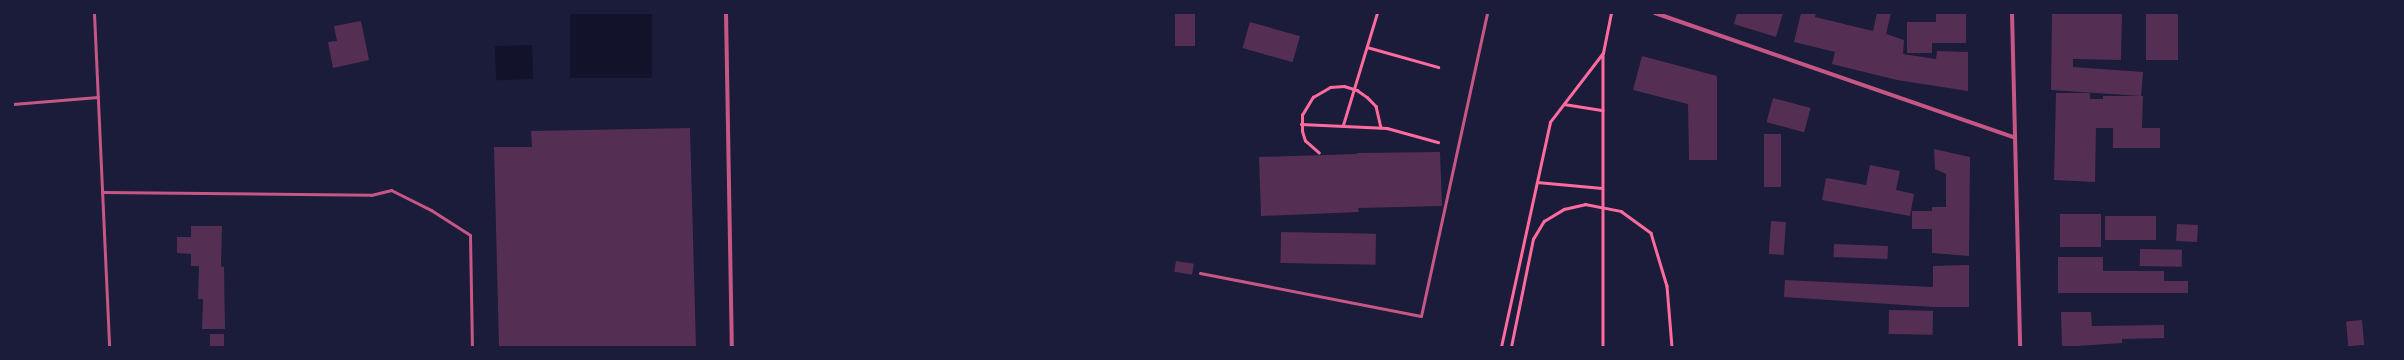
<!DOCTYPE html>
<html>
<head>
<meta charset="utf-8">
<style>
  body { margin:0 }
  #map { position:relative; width:2404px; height:360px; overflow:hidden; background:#1b1b3a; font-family:Lora,serif }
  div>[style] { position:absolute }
  .water>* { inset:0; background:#12122b; transform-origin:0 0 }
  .building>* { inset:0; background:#542f53; transform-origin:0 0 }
  .path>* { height:2.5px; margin:-1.25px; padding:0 1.25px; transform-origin:1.25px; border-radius:1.25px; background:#ff6b9d }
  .service>* { height:3px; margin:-1.5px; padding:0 1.5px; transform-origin:1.5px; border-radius:1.5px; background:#c65784 }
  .minor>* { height:4px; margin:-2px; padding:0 2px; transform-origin:2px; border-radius:2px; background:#c65784 }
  span { translate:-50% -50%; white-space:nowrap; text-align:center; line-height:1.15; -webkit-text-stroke:4px #1b1b3a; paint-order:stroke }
  .frame { position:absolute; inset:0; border:14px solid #1b1b3a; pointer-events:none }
</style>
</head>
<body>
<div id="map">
  <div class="water">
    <i style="left:570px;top:13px;width:82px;height:65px"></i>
    <i style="left:532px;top:45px;width:34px;height:37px;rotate:88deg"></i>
  </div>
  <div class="building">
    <i style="left:1175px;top:13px;width:20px;height:33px"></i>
    <i style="clip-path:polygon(1737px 13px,1783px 13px,1776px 37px,1734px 24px)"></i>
    <i style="clip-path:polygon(1801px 13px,1816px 13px,1815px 17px,1873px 31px,1877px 13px,1891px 13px,1886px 34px,1904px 40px,1903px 54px,1936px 59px,1937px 51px,1968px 52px,1968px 91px,1897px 80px,1832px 64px,1835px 52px,1794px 42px)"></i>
    <i style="clip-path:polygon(1936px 13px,1966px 13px,1966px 43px,1932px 43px,1932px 53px,1907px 53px,1907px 22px,1936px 22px)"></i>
    <i style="clip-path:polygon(2052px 13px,2122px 13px,2121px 60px,2073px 59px,2073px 67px,2143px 72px,2141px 96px,2051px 90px)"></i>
    <i style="left:2146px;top:13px;width:32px;height:47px"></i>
    <i style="clip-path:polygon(361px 21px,369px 60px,333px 68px,328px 42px,337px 41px,334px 26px)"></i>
    <i style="left:1250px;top:22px;width:52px;height:27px;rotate:16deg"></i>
    <i style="clip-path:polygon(1642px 56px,1717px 76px,1717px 160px,1689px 160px,1688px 104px,1633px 90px)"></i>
    <i style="clip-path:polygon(2056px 93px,2090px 93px,2090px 99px,2103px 99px,2103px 96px,2143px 96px,2142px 128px,2160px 128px,2160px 148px,2113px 148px,2113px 128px,2096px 128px,2095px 182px,2054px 180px)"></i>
    <i style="left:1773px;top:98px;width:39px;height:25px;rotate:15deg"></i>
    <i style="clip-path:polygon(690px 128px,696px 347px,499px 347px,494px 147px,532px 147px,531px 131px)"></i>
    <i style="left:1764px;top:134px;width:17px;height:53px"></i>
    <i style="clip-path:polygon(1934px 149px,1970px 157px,1969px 256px,1932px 253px,1932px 229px,1912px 229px,1912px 211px,1932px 211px,1932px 207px,1946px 207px,1946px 174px,1935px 169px)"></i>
    <i style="clip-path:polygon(1440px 152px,1442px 206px,1358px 208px,1359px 212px,1261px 216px,1259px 157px,1357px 154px,1358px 171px,1357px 153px)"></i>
    <i style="clip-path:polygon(1870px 165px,1900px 171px,1896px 190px,1914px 194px,1910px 216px,1822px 200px,1826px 178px,1866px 185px)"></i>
    <i style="left:2060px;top:214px;width:41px;height:33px"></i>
    <i style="left:2105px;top:216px;width:51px;height:24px"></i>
    <i style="left:1771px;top:221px;width:15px;height:33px;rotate:4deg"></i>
    <i style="left:2177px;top:224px;width:21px;height:17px;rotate:3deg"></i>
    <i style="clip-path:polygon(191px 226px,222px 226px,221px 266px,224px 267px,225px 329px,202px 329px,203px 299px,198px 299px,199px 266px,191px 266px,191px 254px,177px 253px,177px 237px,191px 237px)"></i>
    <i style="left:1281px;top:232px;width:95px;height:31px;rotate:1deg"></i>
    <i style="left:1834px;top:244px;width:54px;height:13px;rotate:2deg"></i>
    <i style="left:2140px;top:249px;width:42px;height:17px;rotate:1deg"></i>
    <i style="clip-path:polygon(2058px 257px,2103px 257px,2103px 271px,2164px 271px,2164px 281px,2188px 281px,2188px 293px,2058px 293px)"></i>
    <i style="left:1176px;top:261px;width:18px;height:11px;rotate:9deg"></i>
    <i style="clip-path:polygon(1969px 265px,1969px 307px,1934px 307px,1784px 297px,1785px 280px,1933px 287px,1933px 266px)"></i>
    <i style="left:1889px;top:310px;width:44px;height:24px;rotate:1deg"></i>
    <i style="clip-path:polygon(2061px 312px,2091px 312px,2092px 326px,2164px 325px,2164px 338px,2122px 339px,2122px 343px,2062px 347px)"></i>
    <i style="left:2362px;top:320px;width:25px;height:16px;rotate:85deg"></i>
    <i style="left:210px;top:334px;width:14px;height:13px"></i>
  </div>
  <div class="path">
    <i style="left:1367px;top:47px;width:74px;rotate:15.7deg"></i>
    <i style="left:1603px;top:54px;width:293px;rotate:90deg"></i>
    <i style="left:1564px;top:104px;width:39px;rotate:9deg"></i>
    <i style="left:1301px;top:124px;width:86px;rotate:2.7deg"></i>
    <i style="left:1387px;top:128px;width:53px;rotate:15.4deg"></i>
    <i style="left:1343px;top:125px;width:117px;rotate:-73.1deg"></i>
    <i style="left:1319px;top:153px;width:18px;rotate:-139deg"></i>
    <i style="left:1305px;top:141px;width:10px;rotate:-107deg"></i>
    <i style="left:1302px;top:131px;width:16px;rotate:-90deg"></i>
    <i style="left:1302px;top:115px;width:21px;rotate:-59deg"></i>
    <i style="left:1313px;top:97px;width:20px;rotate:-30deg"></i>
    <i style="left:1330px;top:87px;width:14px;rotate:-4deg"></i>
    <i style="left:1344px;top:86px;width:14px;rotate:17deg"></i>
    <i style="left:1357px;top:90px;width:12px;rotate:35deg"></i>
    <i style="left:1367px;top:97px;width:13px;rotate:45deg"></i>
    <i style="left:1376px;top:106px;width:22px;rotate:77deg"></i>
    <i style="left:1537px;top:182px;width:65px;rotate:5.3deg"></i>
    <i style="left:1501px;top:347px;width:230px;rotate:-77.7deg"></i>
    <i style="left:1550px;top:122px;width:87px;rotate:-52.5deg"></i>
    <i style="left:1603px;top:53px;width:41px;rotate:-78.7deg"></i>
    <i style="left:1511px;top:347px;width:110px;rotate:-78.5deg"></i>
    <i style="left:1533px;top:239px;width:21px;rotate:-59deg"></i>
    <i style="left:1544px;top:221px;width:23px;rotate:-31deg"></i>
    <i style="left:1564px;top:209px;width:22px;rotate:-13deg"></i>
    <i style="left:1585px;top:204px;width:37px;rotate:11deg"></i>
    <i style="left:1621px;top:211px;width:37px;rotate:36deg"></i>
    <i style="left:1651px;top:233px;width:55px;rotate:73.2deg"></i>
    <i style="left:1667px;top:286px;width:61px;rotate:85.3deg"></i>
  </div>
  <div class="service">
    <i style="left:94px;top:13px;width:334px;rotate:87.4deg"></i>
    <i style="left:13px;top:104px;width:85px;rotate:-4.7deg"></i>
    <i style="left:102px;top:192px;width:269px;rotate:0.6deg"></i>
    <i style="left:371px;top:195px;width:21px;rotate:-14deg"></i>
    <i style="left:391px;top:190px;width:45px;rotate:26.6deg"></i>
    <i style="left:431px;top:210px;width:46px;rotate:32.7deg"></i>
    <i style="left:470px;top:235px;width:112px;rotate:89deg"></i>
    <i style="left:1200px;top:273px;width:225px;rotate:11deg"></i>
    <i style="left:1421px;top:316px;width:310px;rotate:-77.7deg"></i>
  </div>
  <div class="minor">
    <i style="left:726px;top:13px;width:334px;rotate:89deg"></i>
    <i style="left:1655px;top:13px;width:380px;rotate:19.1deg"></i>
    <i style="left:2012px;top:13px;width:334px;rotate:88.6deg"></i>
  </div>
  <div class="frame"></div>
</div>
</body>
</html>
